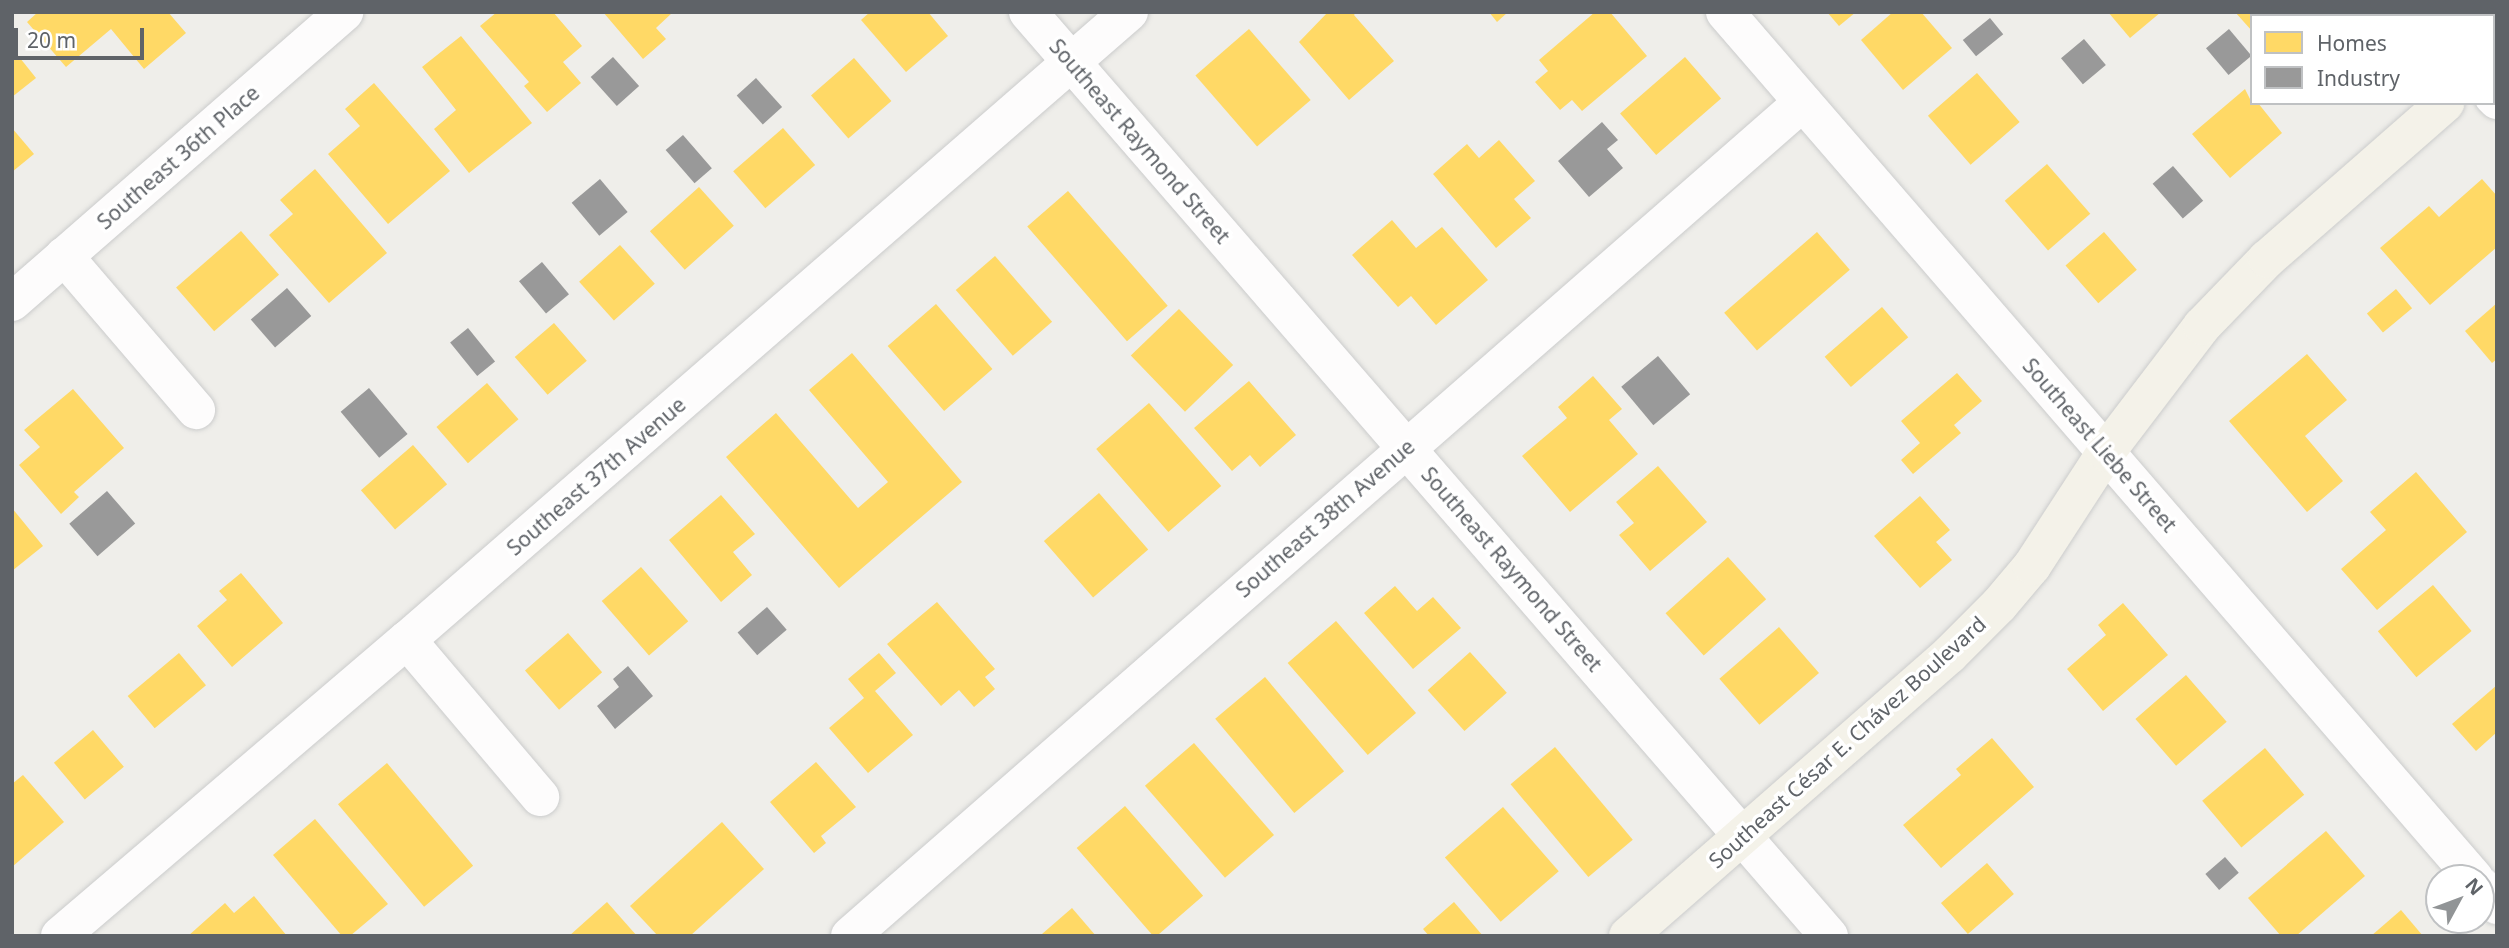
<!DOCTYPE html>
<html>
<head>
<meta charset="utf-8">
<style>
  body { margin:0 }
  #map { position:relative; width:2509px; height:948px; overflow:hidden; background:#efeeea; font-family:"Noto Sans",sans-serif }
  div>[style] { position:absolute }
  .homes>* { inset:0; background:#ffd966; transform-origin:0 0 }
  .industry>* { inset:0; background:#999; transform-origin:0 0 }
  .roads { filter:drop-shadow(0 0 2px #cbcccc) drop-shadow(0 0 2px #cbcccc) }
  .minor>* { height:38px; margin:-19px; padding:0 19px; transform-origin:19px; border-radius:19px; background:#fdfcfc }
  .major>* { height:38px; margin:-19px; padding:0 19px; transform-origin:19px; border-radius:19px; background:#f4f2e9 }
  span { translate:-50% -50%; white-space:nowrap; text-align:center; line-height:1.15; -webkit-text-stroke:7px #fff; paint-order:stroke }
  .street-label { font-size:21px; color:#5f6368 }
  .frame { position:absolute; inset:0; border:14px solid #5f6368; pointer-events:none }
  .legend { position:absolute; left:2250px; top:14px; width:245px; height:91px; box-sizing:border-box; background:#fff; border:2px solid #bfc1c3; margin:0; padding:9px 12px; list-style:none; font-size:21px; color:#5f6368 }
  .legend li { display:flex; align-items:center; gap:14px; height:35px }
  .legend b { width:35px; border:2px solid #bfc1c3 }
  .north { position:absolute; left:2425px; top:864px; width:70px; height:70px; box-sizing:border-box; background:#fff; border:2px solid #bfc1c3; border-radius:50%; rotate:49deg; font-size:19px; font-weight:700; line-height:28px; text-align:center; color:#5f6368 }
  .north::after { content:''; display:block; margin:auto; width:24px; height:32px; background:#919496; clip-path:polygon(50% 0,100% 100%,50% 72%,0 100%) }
  .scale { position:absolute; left:14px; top:28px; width:130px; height:32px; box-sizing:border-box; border:4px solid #5f6368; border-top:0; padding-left:9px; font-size:21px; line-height:24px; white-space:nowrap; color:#5f6368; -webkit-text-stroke:5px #fff; paint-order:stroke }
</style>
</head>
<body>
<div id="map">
  <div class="homes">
    <i style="clip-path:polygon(38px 12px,168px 12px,186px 33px,144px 69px,111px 29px,66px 67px,27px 22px)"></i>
    <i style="clip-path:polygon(497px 12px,553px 12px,582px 46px,563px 62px,581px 83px,547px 112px,524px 86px,529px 82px,480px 26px)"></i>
    <i style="clip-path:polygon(603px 12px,673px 12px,656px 28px,666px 39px,643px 59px)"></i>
    <i style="clip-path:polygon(870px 12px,928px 12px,948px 36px,906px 72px,861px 20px)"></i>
    <i style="clip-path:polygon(1328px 12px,1356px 12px,1354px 15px,1394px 61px,1349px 100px,1299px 42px)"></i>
    <i style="clip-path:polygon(1489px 12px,1508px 12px,1497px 22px)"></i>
    <i style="clip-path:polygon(1595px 12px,1610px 12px,1647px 56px,1582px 111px,1572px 100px,1560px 110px,1535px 82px,1548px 71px,1539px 60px)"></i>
    <i style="clip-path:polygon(1827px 12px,1856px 12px,1839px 26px)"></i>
    <i style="clip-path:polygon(1893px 12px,1921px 12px,1952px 48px,1903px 90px,1861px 40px)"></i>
    <i style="clip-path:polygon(2108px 12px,2161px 12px,2130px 38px)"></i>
    <i style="clip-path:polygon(2235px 12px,2273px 12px,2252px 16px,2252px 31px)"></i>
    <i style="left:1249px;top:29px;width:94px;height:71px;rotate:49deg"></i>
    <i style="clip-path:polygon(461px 36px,532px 123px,469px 173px,434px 129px,456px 110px,422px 67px)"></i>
    <i style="clip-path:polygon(12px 48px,36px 78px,12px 97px)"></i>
    <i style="left:1685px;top:57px;width:55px;height:86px;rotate:49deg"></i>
    <i style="left:854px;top:58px;width:57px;height:57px;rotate:49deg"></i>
    <i style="left:1977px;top:73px;width:65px;height:65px;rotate:49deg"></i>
    <i style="clip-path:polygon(374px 83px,450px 171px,388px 224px,328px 154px,360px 126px,345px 109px)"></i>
    <i style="clip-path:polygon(2245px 89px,2252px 103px,2258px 103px,2282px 133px,2230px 178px,2192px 134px)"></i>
    <i style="clip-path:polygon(12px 128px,34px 154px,12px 172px)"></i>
    <i style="left:783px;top:128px;width:49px;height:66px;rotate:49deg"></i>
    <i style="clip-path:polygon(1499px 140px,1535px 181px,1514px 199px,1531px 218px,1496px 248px,1433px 174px,1467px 144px,1479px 158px)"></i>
    <i style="left:2047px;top:164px;width:66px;height:56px;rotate:49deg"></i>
    <i style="clip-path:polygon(315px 169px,387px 253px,329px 303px,269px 235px,293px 214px,280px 200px)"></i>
    <i style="clip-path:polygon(2482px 179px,2497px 196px,2497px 247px,2430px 305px,2380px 248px,2429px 206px,2439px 217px)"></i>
    <i style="left:699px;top:187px;width:52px;height:66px;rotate:48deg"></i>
    <i style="left:1068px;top:191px;width:152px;height:54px;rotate:49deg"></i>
    <i style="clip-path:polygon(1392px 220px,1416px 248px,1442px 227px,1488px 280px,1436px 325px,1411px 296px,1398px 307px,1352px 255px)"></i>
    <i style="left:241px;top:231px;width:58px;height:86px;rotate:49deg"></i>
    <i style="left:1817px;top:232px;width:50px;height:123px;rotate:49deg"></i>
    <i style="left:2104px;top:232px;width:50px;height:51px;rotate:49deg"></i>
    <i style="left:620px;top:245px;width:52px;height:55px;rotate:48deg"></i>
    <i style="left:995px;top:256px;width:87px;height:52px;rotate:49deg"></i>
    <i style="left:2396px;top:289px;width:25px;height:38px;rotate:50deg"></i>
    <i style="clip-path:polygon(2497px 303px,2497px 359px,2492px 363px,2465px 331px)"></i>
    <i style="left:936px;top:304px;width:86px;height:64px;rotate:49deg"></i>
    <i style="left:1882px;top:307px;width:40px;height:76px;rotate:49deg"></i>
    <i style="left:1179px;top:309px;width:78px;height:67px;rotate:46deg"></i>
    <i style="left:554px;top:323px;width:50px;height:52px;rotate:49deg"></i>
    <i style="clip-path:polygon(852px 353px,962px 482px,839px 588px,726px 457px,776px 413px,858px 508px,888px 482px,809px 390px)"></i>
    <i style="clip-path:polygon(2307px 354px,2347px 400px,2305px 436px,2343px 481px,2307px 512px,2229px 421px)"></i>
    <i style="clip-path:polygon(1957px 373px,1982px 401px,1954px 425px,1961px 433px,1913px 474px,1901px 460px,1920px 443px,1901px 421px)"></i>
    <i style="clip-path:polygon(1593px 376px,1622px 409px,1609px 420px,1638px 454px,1570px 512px,1522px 456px,1567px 418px,1558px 407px)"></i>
    <i style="clip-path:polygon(1249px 381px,1296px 435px,1260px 467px,1250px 455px,1232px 471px,1194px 428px)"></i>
    <i style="left:487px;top:383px;width:48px;height:67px;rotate:49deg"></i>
    <i style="clip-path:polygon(73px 389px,124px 448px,74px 492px,79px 497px,61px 514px,19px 465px,40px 447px,24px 430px)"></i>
    <i style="left:1149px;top:403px;width:110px;height:70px;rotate:49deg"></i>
    <i style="left:413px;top:445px;width:52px;height:69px;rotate:49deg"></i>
    <i style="clip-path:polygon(1658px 466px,1707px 522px,1650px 571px,1619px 535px,1634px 523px,1616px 502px)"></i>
    <i style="clip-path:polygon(2416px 472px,2467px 532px,2377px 610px,2341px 569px,2386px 530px,2370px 512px)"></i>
    <i style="left:1099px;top:493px;width:75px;height:73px;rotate:49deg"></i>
    <i style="clip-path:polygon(721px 495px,755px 534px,733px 552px,752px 575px,721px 602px,669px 540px)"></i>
    <i style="clip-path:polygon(1920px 496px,1950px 530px,1936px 542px,1952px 560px,1920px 588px,1874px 536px)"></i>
    <i style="clip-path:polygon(12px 508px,43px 546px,12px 571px)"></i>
    <i style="left:1728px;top:557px;width:57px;height:84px;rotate:48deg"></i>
    <i style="left:641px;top:567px;width:72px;height:52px;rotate:49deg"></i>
    <i style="clip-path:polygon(241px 573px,283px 623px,232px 667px,197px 626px,227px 600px,219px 591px)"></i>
    <i style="left:2433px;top:585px;width:60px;height:72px;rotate:50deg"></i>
    <i style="clip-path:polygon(1395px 586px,1417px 611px,1433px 597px,1461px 628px,1413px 669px,1364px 613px)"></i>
    <i style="clip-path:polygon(937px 602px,995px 669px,985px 677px,995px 689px,974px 707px,959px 690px,941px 706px,887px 644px)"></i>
    <i style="clip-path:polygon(2123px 603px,2168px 655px,2103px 711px,2067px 669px,2106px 635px,2098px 625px)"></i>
    <i style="left:1336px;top:621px;width:122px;height:64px;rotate:49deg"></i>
    <i style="left:1779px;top:627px;width:61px;height:79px;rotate:49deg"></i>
    <i style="left:568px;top:633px;width:52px;height:57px;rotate:49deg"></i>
    <i style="left:1470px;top:652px;width:55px;height:57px;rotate:48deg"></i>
    <i style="left:179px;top:653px;width:42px;height:67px;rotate:50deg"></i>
    <i style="clip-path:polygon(879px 653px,896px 673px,875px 691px,913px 735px,868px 773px,829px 728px,864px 698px,848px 679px)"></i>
    <i style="left:2186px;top:675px;width:62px;height:67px;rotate:49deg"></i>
    <i style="left:1265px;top:677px;width:123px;height:65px;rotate:50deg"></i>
    <i style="clip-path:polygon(2497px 685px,2497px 732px,2476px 751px,2452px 724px)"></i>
    <i style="left:93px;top:730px;width:48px;height:51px;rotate:50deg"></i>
    <i style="clip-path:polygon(1992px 738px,2034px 787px,1941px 868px,1903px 825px,1961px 775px,1956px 769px)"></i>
    <i style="left:1194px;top:743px;width:122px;height:65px;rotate:49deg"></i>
    <i style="left:1555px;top:747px;width:121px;height:58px;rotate:50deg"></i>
    <i style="left:2265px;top:748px;width:61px;height:82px;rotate:50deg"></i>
    <i style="clip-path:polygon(816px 762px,856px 807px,821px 836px,826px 843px,814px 853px,770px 802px)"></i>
    <i style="left:387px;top:763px;width:134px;height:64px;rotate:50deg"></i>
    <i style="clip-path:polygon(23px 775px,64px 822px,12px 867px,12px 784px)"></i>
    <i style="left:1125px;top:806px;width:119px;height:64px;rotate:49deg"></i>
    <i style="left:1503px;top:807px;width:85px;height:77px;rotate:49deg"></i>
    <i style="clip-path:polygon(315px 819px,388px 904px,350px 936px,342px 936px,273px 855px)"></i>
    <i style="clip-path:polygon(722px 822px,764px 869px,690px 936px,658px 936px,630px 906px)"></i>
    <i style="clip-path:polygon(2326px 831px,2365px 876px,2296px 936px,2281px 936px,2248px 898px)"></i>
    <i style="left:1987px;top:863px;width:41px;height:61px;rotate:49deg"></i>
    <i style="clip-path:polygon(254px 896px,287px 936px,188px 936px,225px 903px,234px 913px)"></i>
    <i style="clip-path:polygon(607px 902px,637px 936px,569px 936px)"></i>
    <i style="clip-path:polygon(1454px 902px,1483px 936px,1429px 936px,1423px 929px)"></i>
    <i style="clip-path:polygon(1072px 908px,1096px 936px,1043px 936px,1042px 934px)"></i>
    <i style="clip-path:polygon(2401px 910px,2423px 936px,2371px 936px)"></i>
  </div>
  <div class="industry">
    <i style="left:1990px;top:18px;width:21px;height:35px;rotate:51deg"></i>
    <i style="left:2229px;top:29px;width:35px;height:30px;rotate:50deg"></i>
    <i style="left:2084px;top:39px;width:34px;height:30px;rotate:50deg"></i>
    <i style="left:613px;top:57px;width:39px;height:30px;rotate:48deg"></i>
    <i style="left:756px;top:78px;width:39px;height:26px;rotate:48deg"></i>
    <i style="clip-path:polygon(1602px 122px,1618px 140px,1607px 149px,1623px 168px,1589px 197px,1558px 161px)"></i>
    <i style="left:683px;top:135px;width:44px;height:23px;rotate:49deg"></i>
    <i style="left:2173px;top:166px;width:46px;height:27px;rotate:49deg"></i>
    <i style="left:600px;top:179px;width:43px;height:37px;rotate:50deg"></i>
    <i style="left:542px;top:262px;width:42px;height:30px;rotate:50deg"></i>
    <i style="left:287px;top:288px;width:37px;height:48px;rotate:49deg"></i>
    <i style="left:468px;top:328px;width:43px;height:23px;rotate:51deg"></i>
    <i style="left:1658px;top:356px;width:50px;height:48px;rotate:50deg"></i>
    <i style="left:369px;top:388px;width:60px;height:37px;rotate:50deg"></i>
    <i style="left:107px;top:491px;width:43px;height:50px;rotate:49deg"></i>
    <i style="left:767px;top:607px;width:30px;height:39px;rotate:49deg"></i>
    <i style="clip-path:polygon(628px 666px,653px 696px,615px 729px,597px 706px,619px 687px,613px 679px)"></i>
    <i style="left:2225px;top:857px;width:21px;height:26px;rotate:49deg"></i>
  </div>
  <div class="roads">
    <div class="minor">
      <i style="left:1028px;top:12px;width:1223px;rotate:49.08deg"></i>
      <i style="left:1725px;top:12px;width:1145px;rotate:49.14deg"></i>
      <i style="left:2421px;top:12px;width:5px;rotate:53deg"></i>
      <i style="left:2493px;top:96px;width:6px;rotate:45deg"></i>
      <i style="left:64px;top:256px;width:203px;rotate:49.4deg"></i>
      <i style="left:12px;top:302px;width:441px;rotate:-41.1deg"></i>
      <i style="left:407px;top:640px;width:206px;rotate:49.7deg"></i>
      <i style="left:2481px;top:886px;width:25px;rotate:50deg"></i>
      <i style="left:60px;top:936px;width:456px;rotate:-40.5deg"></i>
      <i style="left:407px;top:640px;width:957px;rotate:-41.02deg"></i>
      <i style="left:850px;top:936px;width:1266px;rotate:-41.19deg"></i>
    </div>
    <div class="major">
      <i style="left:2493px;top:61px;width:5px;rotate:-37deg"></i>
      <i style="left:1628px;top:936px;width:427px;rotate:-41.2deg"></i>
      <i style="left:1949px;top:655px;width:71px;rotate:-45deg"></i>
      <i style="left:1999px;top:605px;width:51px;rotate:-49.8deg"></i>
      <i style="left:2032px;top:566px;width:136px;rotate:-57deg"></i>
      <i style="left:2106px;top:452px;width:158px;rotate:-52.7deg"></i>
      <i style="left:2202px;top:326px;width:93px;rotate:-45.9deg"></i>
      <i style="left:2267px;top:259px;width:237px;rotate:-41.2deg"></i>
    </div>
  </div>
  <div class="street-label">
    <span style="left:1140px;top:141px;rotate:49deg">Southeast Raymond Street</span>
    <span style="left:178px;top:157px;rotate:-41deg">Southeast 36th Place</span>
    <span style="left:2100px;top:445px;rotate:49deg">Southeast Liebe Street</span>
    <span style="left:596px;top:476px;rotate:-41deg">Southeast 37th Avenue</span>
    <span style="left:1325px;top:518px;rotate:-41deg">Southeast 38th Avenue</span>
    <span style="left:1512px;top:569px;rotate:49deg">Southeast Raymond Street</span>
    <span style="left:1847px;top:742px;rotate:-42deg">Southeast César E. Chávez Boulevard</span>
  </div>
  <div class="frame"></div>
  <ul class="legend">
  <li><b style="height:19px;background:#ffd966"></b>Homes</li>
  <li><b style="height:19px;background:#999"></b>Industry</li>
  </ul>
  <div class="north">N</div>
  <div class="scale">20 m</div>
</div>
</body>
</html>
